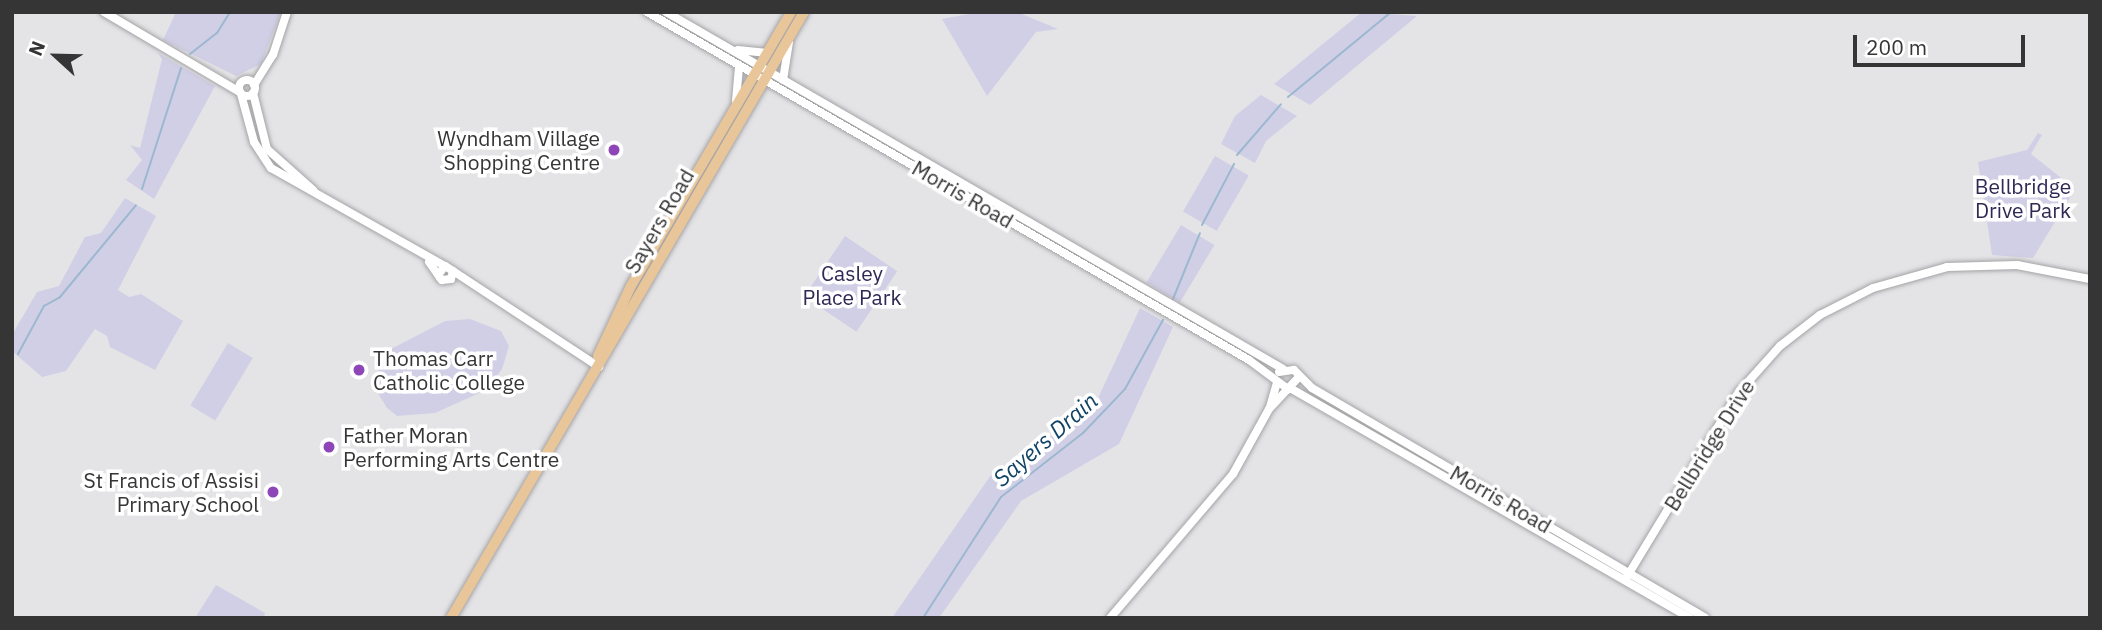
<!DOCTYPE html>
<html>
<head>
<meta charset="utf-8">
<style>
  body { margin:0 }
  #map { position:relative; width:2102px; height:630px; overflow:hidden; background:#e4e4e7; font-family:"IBM Plex Sans",sans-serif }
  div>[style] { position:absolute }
  .green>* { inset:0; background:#d1cfe6; transform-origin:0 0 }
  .stream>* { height:2px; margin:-1px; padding:0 1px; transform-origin:1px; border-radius:1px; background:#9bb8d0 }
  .roads { filter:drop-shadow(0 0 2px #a4a4a7) drop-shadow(0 0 2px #a4a4a7) }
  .minor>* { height:8px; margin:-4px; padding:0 4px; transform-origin:4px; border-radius:4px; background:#fff }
  .minor>.ring { margin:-4px; padding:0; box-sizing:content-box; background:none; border:8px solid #fff; border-radius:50% }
  .major>* { height:10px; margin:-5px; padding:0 5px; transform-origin:5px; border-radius:5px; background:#e9c699 }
  .dots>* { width:19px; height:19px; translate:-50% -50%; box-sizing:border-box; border:4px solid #fff; border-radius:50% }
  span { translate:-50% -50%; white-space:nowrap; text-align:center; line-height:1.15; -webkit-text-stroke:7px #fff; paint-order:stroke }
  .poi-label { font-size:21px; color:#353536 }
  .right { translate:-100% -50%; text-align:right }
  .left { translate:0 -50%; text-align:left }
  .park-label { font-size:21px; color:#2f2854 }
  .street-label { font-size:21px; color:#353536 }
  .water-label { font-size:23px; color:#114365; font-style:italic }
  .frame { position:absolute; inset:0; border:14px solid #353536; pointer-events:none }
  .north { position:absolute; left:21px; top:21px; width:70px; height:70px; -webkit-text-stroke:5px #fff; paint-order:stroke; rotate:292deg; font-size:19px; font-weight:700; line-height:28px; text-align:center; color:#353536 }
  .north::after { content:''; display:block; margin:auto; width:24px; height:32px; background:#353536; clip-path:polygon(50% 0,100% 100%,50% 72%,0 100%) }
  .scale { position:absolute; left:1853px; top:35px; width:172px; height:32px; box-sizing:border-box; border:4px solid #353536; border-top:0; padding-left:9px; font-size:21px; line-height:24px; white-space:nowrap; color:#353536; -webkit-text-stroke:5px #fff; paint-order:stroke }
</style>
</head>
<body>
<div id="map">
  <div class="green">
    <i style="clip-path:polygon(176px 12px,281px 12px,261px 64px,236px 76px,163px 40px)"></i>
    <i style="clip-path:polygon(979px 12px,1017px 12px,1058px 29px,1036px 32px,987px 96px,942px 19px)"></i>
    <i style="clip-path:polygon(1362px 12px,1417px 16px,1310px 105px,1274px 84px)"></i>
    <i style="clip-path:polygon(158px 53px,215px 86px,154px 199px,126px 180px,142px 160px,130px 145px,140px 148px,162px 59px)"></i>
    <i style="clip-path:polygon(1261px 95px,1297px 116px,1266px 141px,1255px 163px,1221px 144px,1235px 116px)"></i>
    <i style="clip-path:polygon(2038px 133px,2042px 135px,2031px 154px,2075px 189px,2033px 258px,1992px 255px,1978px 162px,2027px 150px)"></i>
    <i style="left:1215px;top:156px;width:39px;height:64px;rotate:30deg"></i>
    <i style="clip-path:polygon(125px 198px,156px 216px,118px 290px,129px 297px,141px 294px,183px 321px,155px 370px,110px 347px,107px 336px,95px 329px,66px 371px,42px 377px,12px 351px,12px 335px,37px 292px,59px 286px,85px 237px,101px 233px)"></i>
    <i style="left:1181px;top:225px;width:39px;height:67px;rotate:31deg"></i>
    <i style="left:845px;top:236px;width:63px;height:73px;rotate:34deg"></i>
    <i style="clip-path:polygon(1140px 308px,1173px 327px,1119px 444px,1021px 501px,939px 618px,892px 618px,993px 472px,1091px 413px)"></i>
    <i style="clip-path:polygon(470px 319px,501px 331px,509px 346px,502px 369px,486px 390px,435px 413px,397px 416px,387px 408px,376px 390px,375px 377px,391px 349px,445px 321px)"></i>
    <i style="left:228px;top:343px;width:29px;height:73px;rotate:31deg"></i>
    <i style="clip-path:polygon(216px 585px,265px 613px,264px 618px,195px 618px)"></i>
  </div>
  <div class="stream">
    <i style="left:190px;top:54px;width:34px;rotate:-38deg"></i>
    <i style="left:217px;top:33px;width:25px;rotate:-58deg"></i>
    <i style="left:1288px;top:97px;width:134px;rotate:-39.5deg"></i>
    <i style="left:1237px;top:155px;width:67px;rotate:-49.2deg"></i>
    <i style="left:142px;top:189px;width:127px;rotate:-72.1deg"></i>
    <i style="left:1202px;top:225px;width:69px;rotate:-62.3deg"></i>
    <i style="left:1173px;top:299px;width:71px;rotate:-67.8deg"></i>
    <i style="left:18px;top:354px;width:55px;rotate:-61.6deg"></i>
    <i style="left:44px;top:306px;width:18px;rotate:-29deg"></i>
    <i style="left:60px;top:297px;width:119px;rotate:-50.4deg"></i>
    <i style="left:923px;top:618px;width:144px;rotate:-57.2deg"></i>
    <i style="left:1001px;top:497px;width:104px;rotate:-38deg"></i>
    <i style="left:1083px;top:433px;width:61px;rotate:-46.3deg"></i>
    <i style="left:1125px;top:389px;width:79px;rotate:-61.2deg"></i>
  </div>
  <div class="roads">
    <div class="minor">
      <i style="left:104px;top:12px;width:158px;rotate:30.5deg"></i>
      <i style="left:647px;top:12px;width:695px;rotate:30.03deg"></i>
      <i style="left:1249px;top:360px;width:49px;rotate:36.6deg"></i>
      <i style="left:666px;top:12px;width:713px;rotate:30.05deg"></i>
      <i style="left:738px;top:50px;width:27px;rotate:6deg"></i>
      <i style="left:783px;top:80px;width:38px;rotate:-81deg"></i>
      <i class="ring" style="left:239px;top:80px;width:8px;height:8px"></i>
      <i style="left:254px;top:85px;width:36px;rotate:-58deg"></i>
      <i style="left:273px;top:55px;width:45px;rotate:-72deg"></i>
      <i style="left:253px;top:93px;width:58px;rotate:76deg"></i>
      <i style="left:267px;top:149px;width:62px;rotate:41.7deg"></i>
      <i style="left:241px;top:94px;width:50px;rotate:74.8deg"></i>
      <i style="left:254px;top:142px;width:31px;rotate:57deg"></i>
      <i style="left:271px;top:168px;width:200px;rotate:29.4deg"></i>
      <i style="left:736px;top:101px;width:35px;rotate:-85deg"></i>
      <i style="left:429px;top:262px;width:19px;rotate:55deg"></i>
      <i style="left:440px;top:278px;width:3px;rotate:45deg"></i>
      <i style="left:442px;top:280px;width:9px;rotate:-6deg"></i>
      <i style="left:451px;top:279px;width:8px;rotate:-76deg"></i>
      <i style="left:453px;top:271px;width:9px;rotate:-148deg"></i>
      <i style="left:445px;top:266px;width:11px;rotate:128deg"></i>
      <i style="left:453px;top:271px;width:175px;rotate:33.3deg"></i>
      <i style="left:1279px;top:372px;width:15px;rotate:-8deg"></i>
      <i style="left:1294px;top:370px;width:25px;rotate:45deg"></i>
      <i style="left:1312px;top:388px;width:455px;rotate:30.3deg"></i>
      <i style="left:1290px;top:388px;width:461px;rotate:29.9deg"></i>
      <i style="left:1270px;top:407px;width:25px;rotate:-74deg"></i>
      <i style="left:1625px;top:580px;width:220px;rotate:-58.8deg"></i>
      <i style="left:1739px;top:392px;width:62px;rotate:-48.3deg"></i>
      <i style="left:1780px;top:346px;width:51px;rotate:-37.8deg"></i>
      <i style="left:1820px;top:315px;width:59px;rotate:-27deg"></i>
      <i style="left:1873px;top:288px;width:77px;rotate:-15.8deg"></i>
      <i style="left:1947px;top:267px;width:70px;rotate:-1.6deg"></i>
      <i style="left:2017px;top:265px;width:74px;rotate:10.9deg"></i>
      <i style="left:1110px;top:618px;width:189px;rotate:-49.5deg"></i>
      <i style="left:1233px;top:474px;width:74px;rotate:-61deg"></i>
      <i style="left:1269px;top:409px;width:42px;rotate:-46.9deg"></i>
    </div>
    <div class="major">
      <i style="left:598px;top:356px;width:77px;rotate:-64.8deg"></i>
      <i style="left:631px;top:286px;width:317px;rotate:-59.7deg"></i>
      <i style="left:451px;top:618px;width:701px;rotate:-59.78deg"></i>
    </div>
  </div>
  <div class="dots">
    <i style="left:614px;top:150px;background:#8d45b7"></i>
    <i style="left:359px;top:370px;background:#8d45b7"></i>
    <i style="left:329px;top:447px;background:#8d45b7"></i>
    <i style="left:273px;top:492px;background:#8d45b7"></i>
  </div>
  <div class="poi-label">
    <span class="right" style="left:600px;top:150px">Wyndham Village<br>Shopping Centre</span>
    <span class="left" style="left:373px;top:370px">Thomas Carr<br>Catholic College</span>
    <span class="left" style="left:343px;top:447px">Father Moran<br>Performing Arts Centre</span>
    <span class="right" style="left:259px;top:492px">St Francis of Assisi<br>Primary School</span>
  </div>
  <div class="park-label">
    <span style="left:2023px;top:198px">Bellbridge<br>Drive Park</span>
    <span style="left:852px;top:285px">Casley<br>Place Park</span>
  </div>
  <div class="street-label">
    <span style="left:963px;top:194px;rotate:30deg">Morris Road</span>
    <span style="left:659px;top:221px;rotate:-60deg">Sayers Road</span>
    <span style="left:1709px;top:445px;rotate:-58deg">Bellbridge Drive</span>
    <span style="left:1501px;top:499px;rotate:30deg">Morris Road</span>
  </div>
  <div class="water-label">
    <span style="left:1045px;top:439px;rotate:-41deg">Sayers Drain</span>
  </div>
  <div class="frame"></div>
  <div class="north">N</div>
  <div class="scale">200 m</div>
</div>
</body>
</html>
